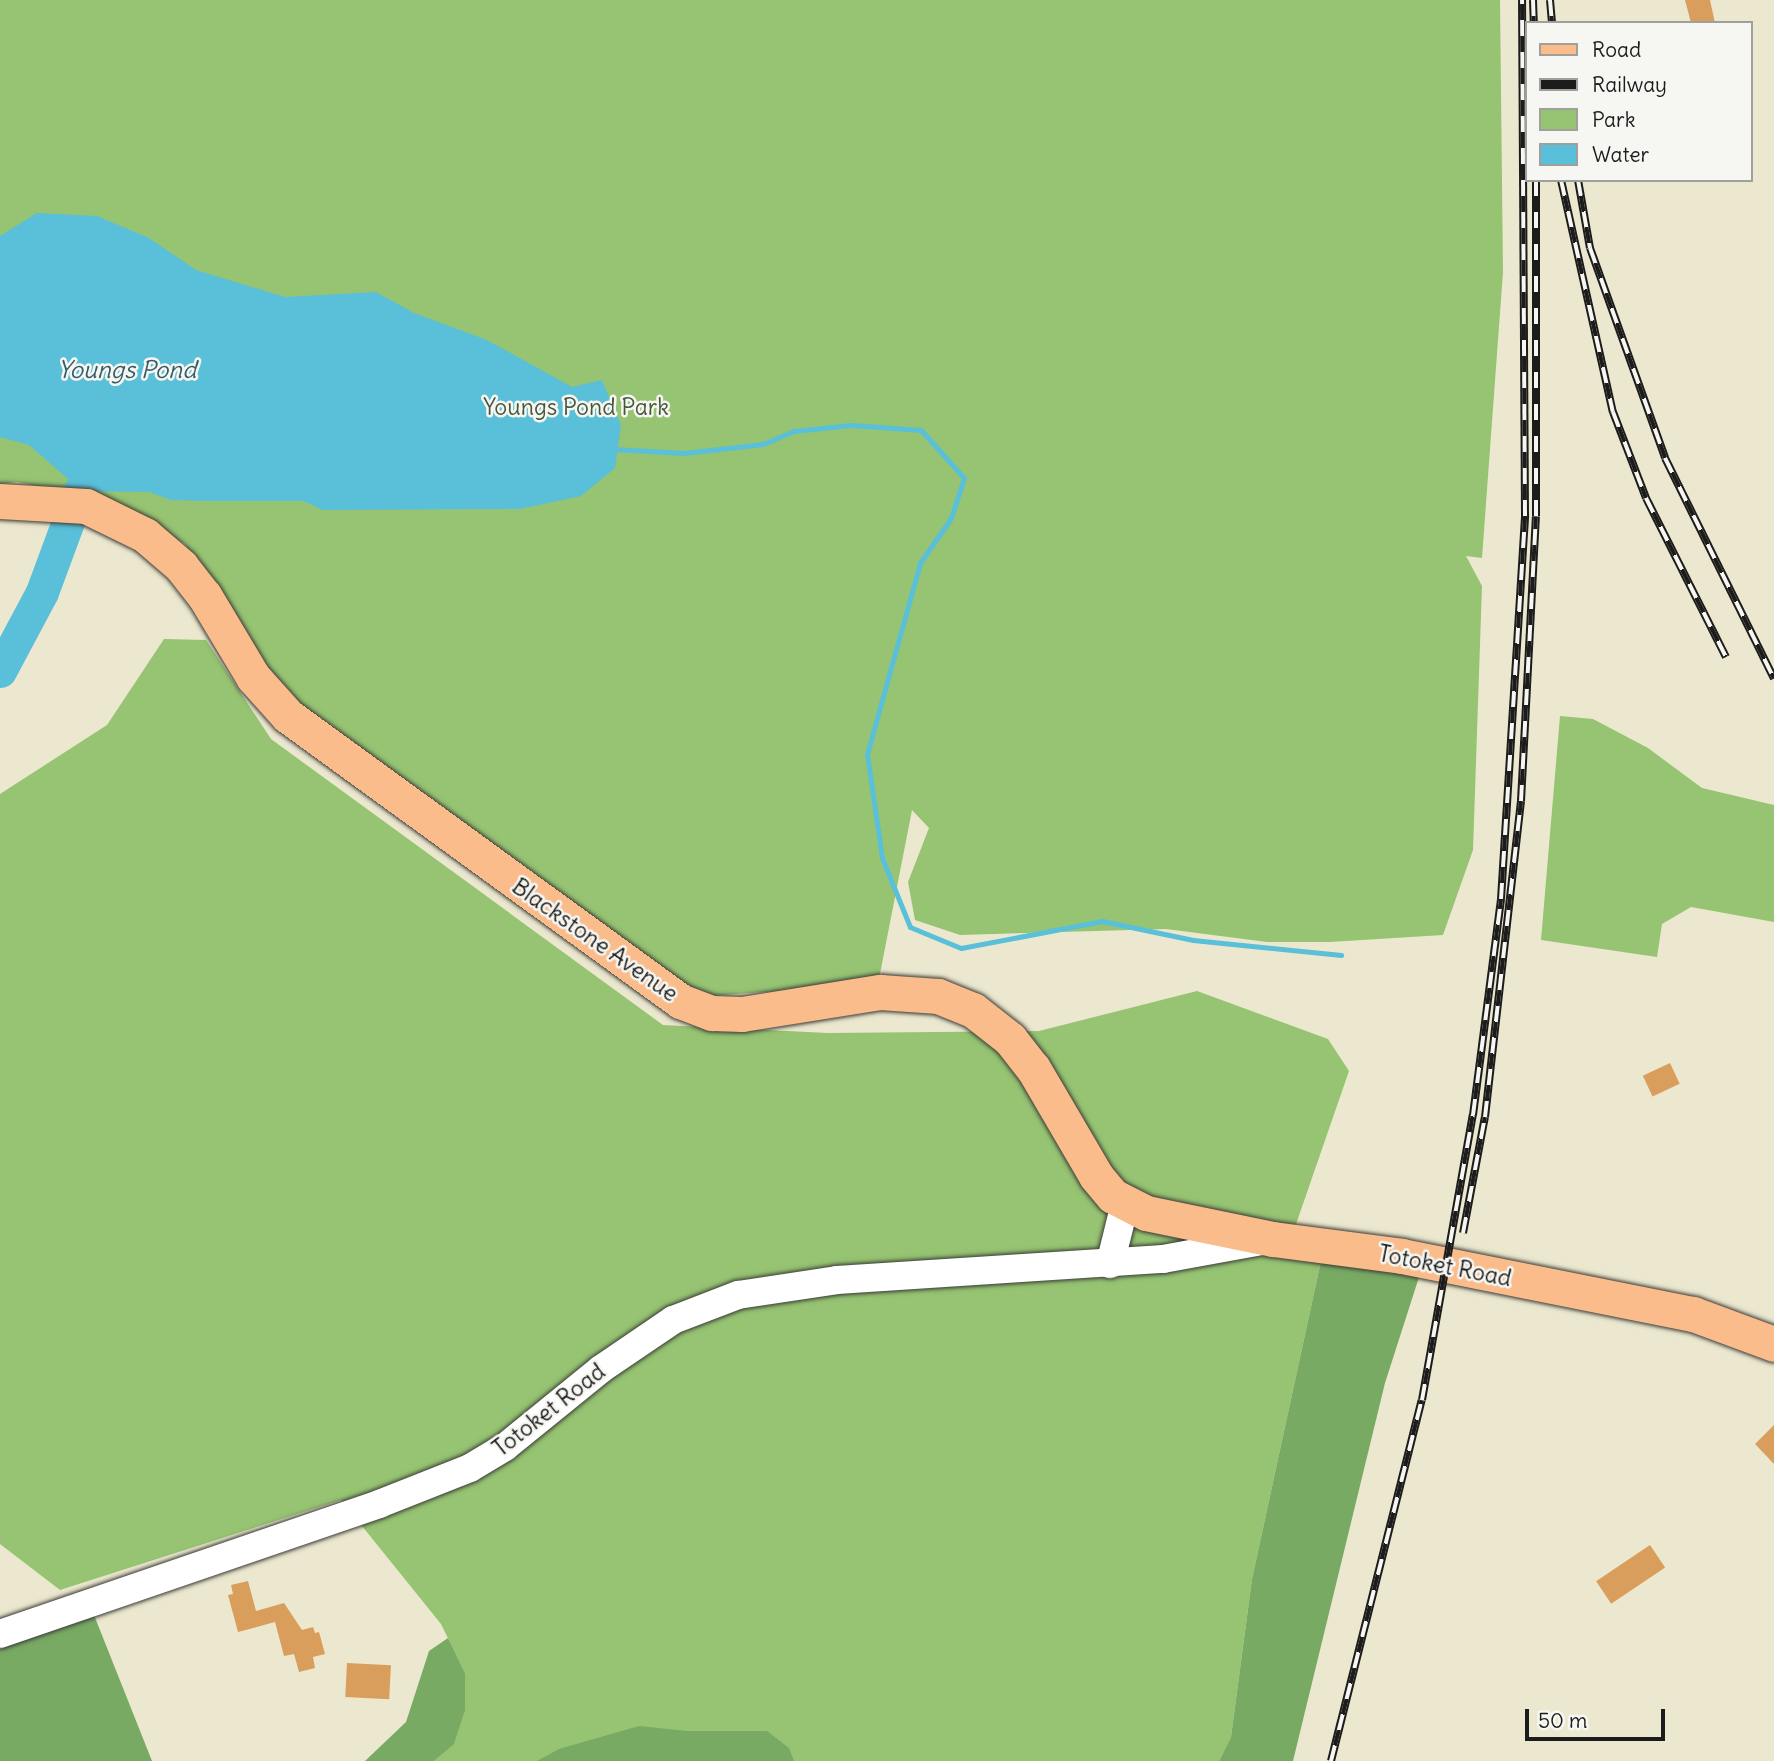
<!DOCTYPE html>
<html>
<head>
<meta charset="utf-8">
<style>
  body { margin:0 }
  #map { position:relative; width:1774px; height:1761px; overflow:hidden; background:#ece8cf; font-family:Delius,sans-serif }
  div>[style] { position:absolute }
  .green>* { inset:0; background:#96c472 }
  .forest>* { inset:0; background:#78aa64 }
  .water>* { inset:0; background:#5abfd8 }
  .stream>* { height:5px; margin:-2.5px; padding:0 2.5px; transform-origin:2.5px; border-radius:2.5px; background:#5abfd8 }
  .river>* { height:33px; margin:-16.5px; padding:0 16.5px; transform-origin:16.5px; border-radius:16.5px; background:#5abfd8 }
  .building>* { inset:0; background:#d99e5c; transform-origin:0 0 }
  .roads { filter:drop-shadow(0 0 2px #3b3b37) drop-shadow(0 0 2px #3b3b37) }
  .minor>* { height:28px; margin:-14px; padding:0 14px; transform-origin:14px; border-radius:14px; background:#fff }
  .major>* { height:35px; margin:-17.5px; padding:0 17.5px; transform-origin:17.5px; border-radius:17.5px; background:#fabc8b }
  .rail>* { height:8px; margin-top:-4px; transform-origin:0; background:repeating-linear-gradient(90deg,#f6f6f2 0 16px,#1c1c1c 0 32px); box-sizing:border-box; border-block:2px solid #1c1c1c }
  span { translate:-50% -50%; white-space:nowrap; text-align:center; line-height:1.15; -webkit-text-stroke:5px #f6f6f2; paint-order:stroke }
  .park-label { font-size:23px; color:#47573a }
  .street-label { font-size:23px; color:#1c1c1c }
  .water-label { font-size:24px; color:#355d67; font-style:italic }
  .legend { position:absolute; left:1525px; top:21px; width:228px; height:161px; box-sizing:border-box; background:#f6f6f2; border:2px solid #9f9f9c; margin:0; padding:9px 12px; list-style:none; font-size:21px; color:#1c1c1c }
  .legend li { display:flex; align-items:center; gap:14px; height:35px }
  .legend b { width:35px; border:2px solid #9f9f9c }
  .scale { position:absolute; left:1525px; top:1709px; width:140px; height:32px; box-sizing:border-box; border:4px solid #1c1c1c; border-top:0; padding-left:9px; font-size:21px; line-height:24px; white-space:nowrap; color:#1c1c1c; -webkit-text-stroke:5px #f6f6f2; paint-order:stroke }
</style>
</head>
<body>
<div id="map">
  <div class="green">
    <i style="clip-path:polygon(0 0,1500px 0,1503px 272px,1482px 558px,1466px 556px,1482px 586px,1473px 850px,1443px 935px,1330px 942px,1267px 942px,1166px 929px,960px 935px,915px 920px,908px 882px,929px 828px,912px 810px,878px 984px,695px 997px,266px 681px,185px 544px,128px 511px,92px 497px,17px 482px,0 484px)"></i>
    <i style="clip-path:polygon(164px 639px,206px 640px,271px 739px,663px 1025px,828px 1033px,1039px 1031px,1197px 991px,1328px 1039px,1349px 1071px,1294px 1230px,1321px 1261px,1252px 1579px,1231px 1737px,1219px 1761px,434px 1761px,454px 1743px,465px 1711px,465px 1673px,441px 1624px,341px 1500px,60px 1590px,0 1544px,0 794px,107px 725px)"></i>
    <i style="clip-path:polygon(1560px 716px,1593px 719px,1648px 748px,1702px 788px,1774px 805px,1774px 922px,1691px 907px,1662px 924px,1657px 957px,1541px 940px)"></i>
  </div>
  <div class="forest">
    <i style="clip-path:polygon(1321px 1261px,1420px 1274px,1385px 1383px,1293px 1761px,1219px 1761px,1231px 1737px,1252px 1579px)"></i>
    <i style="clip-path:polygon(92px 1610px,152px 1761px,0 1761px,0 1644px)"></i>
    <i style="clip-path:polygon(448px 1638px,465px 1673px,465px 1711px,454px 1744px,434px 1761px,365px 1761px,406px 1722px,429px 1651px)"></i>
    <i style="clip-path:polygon(639px 1726px,687px 1731px,767px 1731px,789px 1748px,794px 1761px,537px 1761px,559px 1749px)"></i>
  </div>
  <div class="water">
    <i style="clip-path:polygon(37px 213px,97px 216px,149px 238px,196px 270px,285px 297px,376px 292px,414px 313px,487px 340px,572px 387px,602px 380px,621px 425px,615px 468px,581px 496px,520px 509px,323px 510px,303px 501px,204px 501px,171px 500px,149px 492px,72px 491px,68px 479px,29px 445px,0 437px,0 236px)"></i>
  </div>
  <div class="stream">
    <i style="left:613px;top:449px;width:71px;rotate:3.2deg"></i>
    <i style="left:684px;top:453px;width:80px;rotate:-6.5deg"></i>
    <i style="left:763px;top:444px;width:34px;rotate:-23deg"></i>
    <i style="left:794px;top:431px;width:57px;rotate:-6deg"></i>
    <i style="left:851px;top:425px;width:70px;rotate:4.1deg"></i>
    <i style="left:921px;top:430px;width:64px;rotate:48.1deg"></i>
    <i style="left:964px;top:478px;width:42px;rotate:108deg"></i>
    <i style="left:951px;top:518px;width:55px;rotate:124.6deg"></i>
    <i style="left:920px;top:563px;width:198px;rotate:105.5deg"></i>
    <i style="left:867px;top:754px;width:105px;rotate:81.8deg"></i>
    <i style="left:882px;top:858px;width:74px;rotate:67.9deg"></i>
    <i style="left:910px;top:927px;width:55px;rotate:22.4deg"></i>
    <i style="left:961px;top:948px;width:144px;rotate:-10.8deg"></i>
    <i style="left:1102px;top:921px;width:93px;rotate:11.8deg"></i>
    <i style="left:1193px;top:940px;width:149px;rotate:5.8deg"></i>
  </div>
  <div class="river">
    <i style="left:0;top:671px;width:89px;rotate:-62deg"></i>
    <i style="left:42px;top:592px;width:107px;rotate:-69.7deg"></i>
  </div>
  <div class="building">
    <i style="clip-path:polygon(1685px 0,1710px 0,1715px 23px,1691px 23px)"></i>
    <i style="left:1670px;top:1063px;width:23px;height:30px;rotate:65deg"></i>
    <i style="clip-path:polygon(1774px 1425px,1774px 1464px,1755px 1444px)"></i>
    <i style="left:1650px;top:1545px;width:27px;height:65px;rotate:56deg"></i>
    <i style="clip-path:polygon(248px 1581px,256px 1611px,284px 1603px,302px 1630px,313px 1627px,315px 1633px,319px 1632px,325px 1654px,313px 1657px,315px 1668px,299px 1672px,294px 1654px,284px 1656px,275px 1622px,238px 1632px,228px 1595px,233px 1594px,231px 1585px)"></i>
    <i style="left:347px;top:1663px;width:44px;height:34px;rotate:3deg"></i>
  </div>
  <div class="roads">
    <div class="minor">
      <i style="left:1110px;top:1264px;width:62px;rotate:-76deg"></i>
      <i style="left:0;top:1634px;width:401px;rotate:-18.9deg"></i>
      <i style="left:379px;top:1504px;width:98px;rotate:-21.6deg"></i>
      <i style="left:470px;top:1468px;width:41px;rotate:-31deg"></i>
      <i style="left:505px;top:1447px;width:124px;rotate:-39.1deg"></i>
      <i style="left:601px;top:1369px;width:87px;rotate:-34.2deg"></i>
      <i style="left:673px;top:1320px;width:70px;rotate:-21deg"></i>
      <i style="left:738px;top:1295px;width:100px;rotate:-8.6deg"></i>
      <i style="left:837px;top:1280px;width:327px;rotate:-3.7deg"></i>
      <i style="left:1163px;top:1259px;width:106px;rotate:-10.4deg"></i>
    </div>
    <div class="major">
      <i style="left:0;top:501px;width:86px;rotate:3.3deg"></i>
      <i style="left:86px;top:506px;width:66px;rotate:26.2deg"></i>
      <i style="left:145px;top:535px;width:48px;rotate:40.7deg"></i>
      <i style="left:181px;top:566px;width:37px;rotate:52deg"></i>
      <i style="left:204px;top:595px;width:96px;rotate:59.1deg"></i>
      <i style="left:253px;top:677px;width:52px;rotate:48.1deg"></i>
      <i style="left:288px;top:716px;width:485px;rotate:36deg"></i>
      <i style="left:680px;top:1001px;width:34px;rotate:21deg"></i>
      <i style="left:712px;top:1013px;width:30px;rotate:2deg"></i>
      <i style="left:742px;top:1014px;width:140px;rotate:-9.1deg"></i>
      <i style="left:880px;top:992px;width:58px;rotate:3.9deg"></i>
      <i style="left:938px;top:996px;width:38px;rotate:22deg"></i>
      <i style="left:973px;top:1010px;width:47px;rotate:38.1deg"></i>
      <i style="left:1010px;top:1039px;width:37px;rotate:52deg"></i>
      <i style="left:1033px;top:1068px;width:125px;rotate:59.7deg"></i>
      <i style="left:1096px;top:1176px;width:26px;rotate:50deg"></i>
      <i style="left:1113px;top:1196px;width:37px;rotate:27deg"></i>
      <i style="left:1146px;top:1213px;width:130px;rotate:11.6deg"></i>
      <i style="left:1273px;top:1239px;width:130px;rotate:7.5deg"></i>
      <i style="left:1402px;top:1256px;width:297px;rotate:11.3deg"></i>
      <i style="left:1693px;top:1314px;width:86px;rotate:20.3deg"></i>
    </div>
  </div>
  <div class="rail">
    <i style="left:1533px;top:0;width:23px;rotate:88deg"></i>
    <i style="left:1550px;top:0;width:23px;rotate:85deg"></i>
    <i style="left:1561px;top:180px;width:238px;rotate:77.4deg"></i>
    <i style="left:1613px;top:412px;width:92px;rotate:69deg"></i>
    <i style="left:1646px;top:498px;width:178px;rotate:63.3deg"></i>
    <i style="left:1578px;top:180px;width:69px;rotate:80deg"></i>
    <i style="left:1590px;top:248px;width:223px;rotate:70.3deg"></i>
    <i style="left:1665px;top:458px;width:246px;rotate:63.7deg"></i>
    <i style="left:1463px;top:1233px;width:118px;rotate:-79.3deg"></i>
    <i style="left:1485px;top:1117px;width:318px;rotate:-83.5deg"></i>
    <i style="left:1521px;top:801px;width:285px;rotate:-87deg"></i>
    <i style="left:1536px;top:516px;width:336px;rotate:-90deg"></i>
    <i style="left:1331px;top:1761px;width:372px;rotate:-75.9deg"></i>
    <i style="left:1422px;top:1400px;width:290px;rotate:-79.9deg"></i>
    <i style="left:1473px;top:1115px;width:218px;rotate:-82.6deg"></i>
    <i style="left:1501px;top:899px;width:384px;rotate:-86.4deg"></i>
    <i style="left:1525px;top:516px;width:516px;rotate:-90.33deg"></i>
  </div>
  <div class="park-label">
    <span style="left:576px;top:407px">Youngs Pond Park</span>
  </div>
  <div class="street-label">
    <span style="left:595px;top:940px;rotate:35deg">Blackstone Avenue</span>
    <span style="left:1445px;top:1266px;rotate:11deg">Totoket Road</span>
    <span style="left:549px;top:1410px;rotate:-38deg">Totoket Road</span>
  </div>
  <div class="water-label">
    <span style="left:127px;top:370px">Youngs Pond</span>
  </div>
  <ul class="legend">
  <li><b style="height:9px;background:#fabc8b"></b>Road</li>
  <li><b style="height:9px;background:#1c1c1c"></b>Railway</li>
  <li><b style="height:19px;background:#96c472"></b>Park</li>
  <li><b style="height:19px;background:#5abfd8"></b>Water</li>
  </ul>
  <div class="scale">50 m</div>
</div>
</body>
</html>
